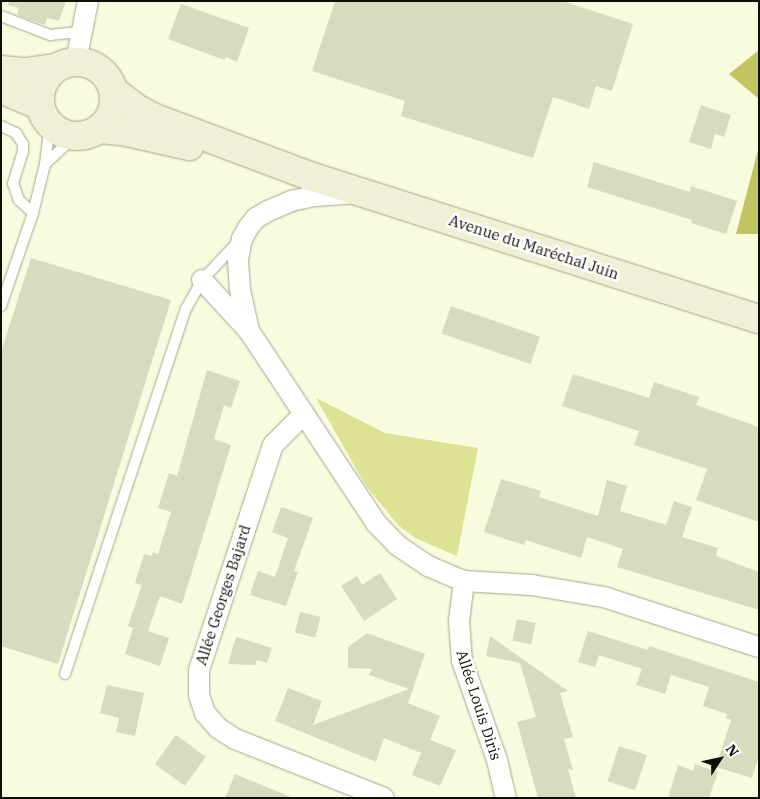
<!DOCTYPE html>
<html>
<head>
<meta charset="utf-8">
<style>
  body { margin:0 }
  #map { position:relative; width:760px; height:799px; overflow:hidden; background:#f9fbdf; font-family:"IBM Plex Serif",serif }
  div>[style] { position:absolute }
  .green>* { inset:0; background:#dee294 }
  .forest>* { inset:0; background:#c2c55f }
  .building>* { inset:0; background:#d9dbbf; transform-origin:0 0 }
  .roads { filter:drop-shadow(0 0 1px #a5a68c) drop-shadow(0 0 1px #a5a68c) }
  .service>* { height:10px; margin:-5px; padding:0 5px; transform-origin:5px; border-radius:5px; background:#fff }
  .minor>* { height:20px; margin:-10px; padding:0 10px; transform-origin:10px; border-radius:10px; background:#fff }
  .secondary>* { height:28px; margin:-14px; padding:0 14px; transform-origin:14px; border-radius:14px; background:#eff0d5 }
  .secondary>.ring { margin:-14px; padding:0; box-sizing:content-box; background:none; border:28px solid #eff0d5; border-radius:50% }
  span { translate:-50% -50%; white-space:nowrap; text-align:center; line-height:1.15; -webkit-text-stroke:5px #fff; paint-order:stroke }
  .street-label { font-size:15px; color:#0f0f06 }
  .frame { position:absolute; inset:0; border:2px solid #0f0f06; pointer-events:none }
  .north { position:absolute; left:695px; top:734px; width:50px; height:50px; -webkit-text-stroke:4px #fff; paint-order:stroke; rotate:55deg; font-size:14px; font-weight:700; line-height:20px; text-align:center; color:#0f0f06 }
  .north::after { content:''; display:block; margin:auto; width:18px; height:22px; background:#0f0f06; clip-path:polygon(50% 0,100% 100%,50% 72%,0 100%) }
</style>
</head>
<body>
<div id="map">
  <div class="green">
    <i style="clip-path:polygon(316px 398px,385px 433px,478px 448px,457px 556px,415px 538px,398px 525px,366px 486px)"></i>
  </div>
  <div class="forest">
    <i style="clip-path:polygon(759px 50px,759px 99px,729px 74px)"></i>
    <i style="clip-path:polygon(759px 146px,759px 234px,736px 234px)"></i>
  </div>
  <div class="building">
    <i style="clip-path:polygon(9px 1px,66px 1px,59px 21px,47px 18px,45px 25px,17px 15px,19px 8px,8px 5px)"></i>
    <i style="clip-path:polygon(335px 1px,563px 1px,633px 24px,612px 91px,596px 86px,589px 109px,553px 97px,533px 158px,401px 116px,405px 101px,312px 71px)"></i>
    <i style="clip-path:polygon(181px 4px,249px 28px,237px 62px,226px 57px,224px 60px,168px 39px)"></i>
    <i style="clip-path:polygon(701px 105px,731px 115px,724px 137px,715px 134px,711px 149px,689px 142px)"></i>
    <i style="clip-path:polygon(594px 162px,690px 192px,691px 186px,737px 201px,726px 234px,691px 223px,692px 220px,587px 187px)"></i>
    <i style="clip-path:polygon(31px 258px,171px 300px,58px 664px,1px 646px,1px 352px)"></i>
    <i style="left:451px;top:306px;width:94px;height:29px;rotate:19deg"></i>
    <i style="clip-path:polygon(207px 370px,240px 381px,231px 408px,224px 405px,214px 439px,231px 445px,182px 604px,160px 596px,148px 631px,169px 638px,160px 666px,125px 654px,133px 628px,128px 626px,142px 585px,135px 583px,144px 554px,152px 556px,153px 552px,158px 554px,171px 512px,158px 508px,169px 473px,177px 476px)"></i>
    <i style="clip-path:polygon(573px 374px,649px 398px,654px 382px,699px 397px,696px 405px,759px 427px,759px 522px,696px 500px,707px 469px,634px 445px,639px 431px,562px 406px)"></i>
    <i style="clip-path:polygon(501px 479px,541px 491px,539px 497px,598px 516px,607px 480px,627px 486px,620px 511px,666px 525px,674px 501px,692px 507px,682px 537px,718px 548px,716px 556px,759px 572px,759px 610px,617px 567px,623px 549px,587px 537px,581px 558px,526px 540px,524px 545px,484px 532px)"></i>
    <i style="clip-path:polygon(281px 507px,313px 518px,294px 571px,298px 572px,286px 606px,250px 595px,258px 571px,275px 577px,288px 538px,272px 532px)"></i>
    <i style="clip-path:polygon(380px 573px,397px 599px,364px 621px,341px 586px,357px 576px,362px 585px)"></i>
    <i style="left:300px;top:612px;width:21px;height:21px;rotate:14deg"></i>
    <i style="left:517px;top:619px;width:19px;height:22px;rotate:12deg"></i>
    <i style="clip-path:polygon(588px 631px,648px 650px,649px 646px,759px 682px,759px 756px,752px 778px,716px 767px,731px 720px,726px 718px,727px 714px,703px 706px,709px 687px,671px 675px,665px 694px,636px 685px,642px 669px,599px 655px,595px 667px,578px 662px)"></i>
    <i style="clip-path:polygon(367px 633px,425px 654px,408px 703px,440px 716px,430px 740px,456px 750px,440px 786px,412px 775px,421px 753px,384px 738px,376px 762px,275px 721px,288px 688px,322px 701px,313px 725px,409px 689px,369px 675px,372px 669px,348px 668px,348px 647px)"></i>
    <i style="clip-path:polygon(490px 636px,568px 691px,560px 693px,573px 737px,564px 739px,573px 770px,568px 769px,576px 798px,538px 798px,517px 722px,536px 717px,520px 663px,486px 656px)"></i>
    <i style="clip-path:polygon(236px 637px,272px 648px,267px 663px,257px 660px,255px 665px,228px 664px)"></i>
    <i style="clip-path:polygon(107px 685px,144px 693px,135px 736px,116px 732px,119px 718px,100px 713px)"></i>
    <i style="left:176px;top:735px;width:37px;height:36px;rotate:36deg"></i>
    <i style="left:619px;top:746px;width:29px;height:37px;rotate:18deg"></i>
    <i style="clip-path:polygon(695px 764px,718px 772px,709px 798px,668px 798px,678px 765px,693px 771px)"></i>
    <i style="clip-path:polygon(235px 774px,291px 797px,291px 798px,225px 798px)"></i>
  </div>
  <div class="roads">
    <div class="service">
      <i style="left:1px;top:16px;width:53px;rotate:21.2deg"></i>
      <i style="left:50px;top:35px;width:31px;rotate:-6deg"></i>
      <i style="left:1px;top:126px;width:17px;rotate:25deg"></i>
      <i style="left:16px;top:133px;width:13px;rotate:58deg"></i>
      <i style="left:23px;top:144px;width:7px;rotate:90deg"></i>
      <i style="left:23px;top:151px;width:34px;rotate:107deg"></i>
      <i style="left:13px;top:183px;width:18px;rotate:71deg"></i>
      <i style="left:19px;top:200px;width:19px;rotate:43deg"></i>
      <i style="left:45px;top:164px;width:40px;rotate:-43deg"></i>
      <i style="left:1px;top:306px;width:98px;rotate:-71deg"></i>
      <i style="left:33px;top:213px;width:50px;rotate:-76.2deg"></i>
      <i style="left:45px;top:164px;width:39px;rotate:-83deg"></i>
      <i style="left:65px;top:674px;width:385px;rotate:-71.7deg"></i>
      <i style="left:186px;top:309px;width:33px;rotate:-61deg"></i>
      <i style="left:202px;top:280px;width:51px;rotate:-46.6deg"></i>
    </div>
    <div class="minor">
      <i style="left:76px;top:61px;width:61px;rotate:-78.7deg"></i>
      <i style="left:202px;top:280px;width:69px;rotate:47.3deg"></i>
      <i style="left:249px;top:331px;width:230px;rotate:56.5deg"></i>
      <i style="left:376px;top:523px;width:30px;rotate:46deg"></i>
      <i style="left:397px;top:545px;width:37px;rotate:34deg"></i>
      <i style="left:428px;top:566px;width:39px;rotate:23deg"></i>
      <i style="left:464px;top:581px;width:68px;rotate:3.4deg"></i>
      <i style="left:532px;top:585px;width:73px;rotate:9.5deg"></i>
      <i style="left:604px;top:597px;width:163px;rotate:17.9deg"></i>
      <i style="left:249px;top:331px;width:42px;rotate:-102.4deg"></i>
      <i style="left:240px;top:290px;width:31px;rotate:-94deg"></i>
      <i style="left:238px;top:259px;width:20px;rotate:-79deg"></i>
      <i style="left:242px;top:239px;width:13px;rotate:-61deg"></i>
      <i style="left:248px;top:228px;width:13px;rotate:-51deg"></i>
      <i style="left:256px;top:218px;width:14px;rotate:-30deg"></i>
      <i style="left:268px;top:211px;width:25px;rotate:-23deg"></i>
      <i style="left:291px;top:201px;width:25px;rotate:-12deg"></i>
      <i style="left:315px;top:196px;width:39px;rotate:-4deg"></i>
      <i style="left:304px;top:414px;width:44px;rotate:135deg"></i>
      <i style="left:273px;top:445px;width:237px;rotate:108.2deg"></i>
      <i style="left:199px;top:670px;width:25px;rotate:90deg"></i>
      <i style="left:199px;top:695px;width:19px;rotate:72deg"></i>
      <i style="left:205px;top:713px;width:20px;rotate:49deg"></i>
      <i style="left:218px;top:728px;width:20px;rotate:33deg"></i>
      <i style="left:235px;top:739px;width:160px;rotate:21.6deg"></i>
      <i style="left:464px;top:581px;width:39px;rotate:97deg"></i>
      <i style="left:459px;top:620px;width:41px;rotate:85.8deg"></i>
      <i style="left:462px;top:661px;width:105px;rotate:70.5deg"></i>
      <i style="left:497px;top:760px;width:39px;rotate:77deg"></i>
    </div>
    <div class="secondary">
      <i class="ring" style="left:40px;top:62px;width:46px;height:46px"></i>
      <i style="left:1px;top:70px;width:25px;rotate:5deg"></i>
      <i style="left:26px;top:72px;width:30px;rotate:-8deg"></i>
      <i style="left:1px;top:89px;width:43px;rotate:23deg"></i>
      <i style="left:115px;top:92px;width:26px;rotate:37deg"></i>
      <i style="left:136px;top:108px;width:21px;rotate:28deg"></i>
      <i style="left:155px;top:118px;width:165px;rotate:20.5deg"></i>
      <i style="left:310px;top:176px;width:471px;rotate:17.7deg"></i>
      <i style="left:100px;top:129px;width:27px;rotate:6deg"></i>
      <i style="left:127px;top:132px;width:64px;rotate:12.7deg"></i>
    </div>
  </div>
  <div class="street-label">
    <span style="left:534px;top:247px;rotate:18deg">Avenue du Maréchal Juin</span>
    <span style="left:223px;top:595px;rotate:-72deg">Allée Georges Bajard</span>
    <span style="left:479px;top:705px;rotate:72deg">Allée Louis Diris</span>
  </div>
  <div class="frame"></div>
  <div class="north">N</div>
</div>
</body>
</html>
